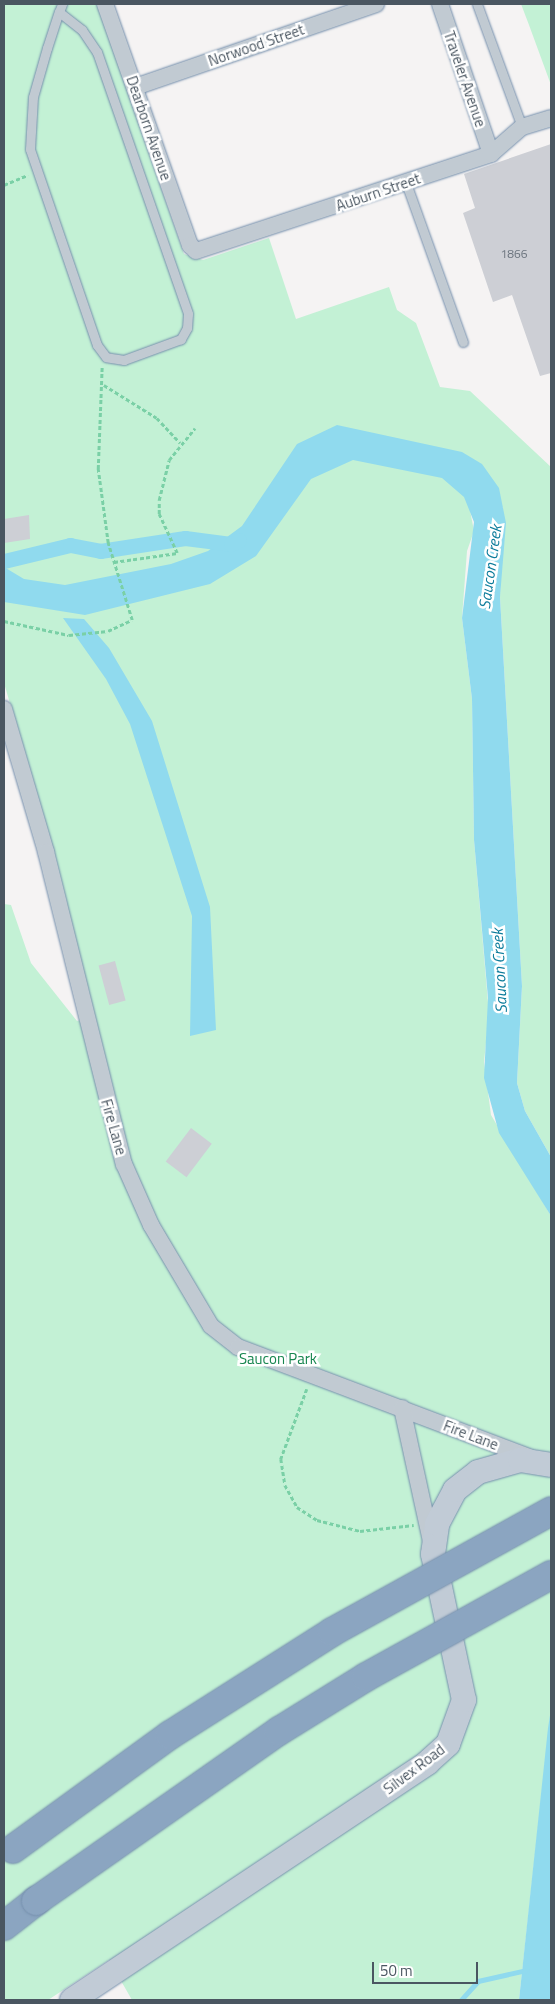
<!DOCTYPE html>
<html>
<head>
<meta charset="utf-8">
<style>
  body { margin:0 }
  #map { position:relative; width:555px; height:2004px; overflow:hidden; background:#f5f3f3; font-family:"Titillium Web",sans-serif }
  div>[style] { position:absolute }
  .green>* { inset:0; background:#c3f1d5 }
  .water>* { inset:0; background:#90daee }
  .stream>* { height:4.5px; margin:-2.25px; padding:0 2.25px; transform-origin:2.25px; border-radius:2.25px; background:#90daee }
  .canal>* { height:15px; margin:-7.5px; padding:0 7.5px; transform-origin:7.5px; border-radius:7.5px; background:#90daee }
  .building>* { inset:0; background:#cdcfd5; transform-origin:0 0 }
  .path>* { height:2.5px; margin-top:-1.25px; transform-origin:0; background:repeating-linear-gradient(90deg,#7ad0a6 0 4px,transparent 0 6.5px) }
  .roads { filter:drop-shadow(0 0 1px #7690ad) drop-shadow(0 0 1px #7690ad) }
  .lane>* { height:9px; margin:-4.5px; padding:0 4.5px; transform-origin:4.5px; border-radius:4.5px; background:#c1cad2 }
  .street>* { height:16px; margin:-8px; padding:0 8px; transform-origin:8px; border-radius:8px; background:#c1cad2 }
  .secondary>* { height:24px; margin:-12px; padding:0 12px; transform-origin:12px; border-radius:12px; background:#c1cbd6 }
  .highway>* { height:28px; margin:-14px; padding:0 14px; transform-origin:14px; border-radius:14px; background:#8ba5c1 }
  .bridges { filter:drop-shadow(0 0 1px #7690ad) drop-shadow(0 0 1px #7690ad) }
  .highway-bridge>* { height:28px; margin:-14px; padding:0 14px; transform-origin:14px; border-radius:14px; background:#8ba5c1 }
  span { translate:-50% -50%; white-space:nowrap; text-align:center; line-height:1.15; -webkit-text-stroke:5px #fff; paint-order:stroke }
  .number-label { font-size:12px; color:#6b747e }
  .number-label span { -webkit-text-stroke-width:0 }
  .street-label { font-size:15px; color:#4a5661 }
  .park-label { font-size:15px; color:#17864f }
  .water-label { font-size:16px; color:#0c7c9b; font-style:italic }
  .frame { position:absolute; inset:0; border:5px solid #4a5661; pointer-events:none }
  .scale { position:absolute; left:372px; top:1962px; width:106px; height:22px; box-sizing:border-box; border:2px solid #4a5661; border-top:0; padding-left:6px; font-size:15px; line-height:18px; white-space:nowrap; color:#4a5661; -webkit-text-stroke:4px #fff; paint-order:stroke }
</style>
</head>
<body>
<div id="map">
  <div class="green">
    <i style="clip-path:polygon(4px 4px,97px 4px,184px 254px,203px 260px,269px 238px,296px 319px,389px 287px,397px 310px,416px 323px,440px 387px,470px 391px,551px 467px,551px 1157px,525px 1111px,517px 1083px,522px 986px,500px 597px,503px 507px,469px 505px,474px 531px,467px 551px,462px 618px,472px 699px,474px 840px,489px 1014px,484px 1062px,491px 1115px,551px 1216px,551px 1709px,519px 2000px,132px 2000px,109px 1960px,48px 2000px,4px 2000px,4px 904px,11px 905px,31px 963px,77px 1021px,92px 1017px,53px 850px,4px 683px)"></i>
    <i style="clip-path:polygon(521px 4px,551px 4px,551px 85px,529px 25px)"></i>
  </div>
  <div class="water">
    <i style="clip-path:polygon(337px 425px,462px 452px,482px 464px,499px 488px,506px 523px,500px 597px,522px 986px,517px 1083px,525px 1111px,551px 1157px,551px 1216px,499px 1133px,484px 1078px,488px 998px,474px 840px,472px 699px,462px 618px,474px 522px,464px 497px,442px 478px,353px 460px,311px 479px,256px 556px,210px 584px,85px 615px,4px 602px,4px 567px,24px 579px,65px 585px,171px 564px,208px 551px,242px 526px,297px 444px)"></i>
    <i style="clip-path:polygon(63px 618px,84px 619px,109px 648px,152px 721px,210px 907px,216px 1030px,190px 1036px,192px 916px,130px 724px,106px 679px)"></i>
    <i style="clip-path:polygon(551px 1709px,551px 2000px,519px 2000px,548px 1728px)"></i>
  </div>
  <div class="stream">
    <i style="left:461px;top:2000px;width:25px;rotate:-48deg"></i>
    <i style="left:478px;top:1981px;width:50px;rotate:-12.7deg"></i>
  </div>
  <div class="canal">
    <i style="left:4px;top:561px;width:68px;rotate:-13.6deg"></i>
    <i style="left:70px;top:545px;width:31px;rotate:11deg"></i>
    <i style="left:100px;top:551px;width:86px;rotate:-8.7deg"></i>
    <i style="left:185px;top:538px;width:46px;rotate:7.4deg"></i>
    <i style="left:231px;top:544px;width:9px;rotate:-27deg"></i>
  </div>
  <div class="building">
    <i style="clip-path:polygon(551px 144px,551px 373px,540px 376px,512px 295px,493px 302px,463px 213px,475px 208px,464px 174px)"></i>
    <i style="clip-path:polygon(29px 515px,30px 539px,4px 543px,4px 519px)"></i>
    <i style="left:115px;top:961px;width:41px;height:17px;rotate:75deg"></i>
    <i style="left:191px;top:1128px;width:26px;height:42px;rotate:37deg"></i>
  </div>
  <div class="path">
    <i style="left:4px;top:185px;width:26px;rotate:-23deg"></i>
    <i style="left:104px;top:385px;width:62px;rotate:31.9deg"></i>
    <i style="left:157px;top:418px;width:34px;rotate:47deg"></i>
    <i style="left:114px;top:562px;width:64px;rotate:-8.1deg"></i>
    <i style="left:177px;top:553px;width:43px;rotate:-114.8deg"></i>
    <i style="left:159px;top:514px;width:14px;rotate:-90deg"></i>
    <i style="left:159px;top:500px;width:41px;rotate:-76deg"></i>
    <i style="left:169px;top:460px;width:41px;rotate:-50.9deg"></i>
    <i style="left:4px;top:621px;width:66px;rotate:12.2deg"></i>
    <i style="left:69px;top:635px;width:39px;rotate:-6deg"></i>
    <i style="left:108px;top:631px;width:26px;rotate:-25deg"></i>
    <i style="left:132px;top:620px;width:81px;rotate:-107.3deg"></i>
    <i style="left:108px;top:543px;width:75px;rotate:-97.7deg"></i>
    <i style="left:98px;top:469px;width:104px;rotate:-87.8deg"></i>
    <i style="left:307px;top:1389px;width:75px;rotate:110.4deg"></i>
    <i style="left:281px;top:1459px;width:26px;rotate:81deg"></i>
    <i style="left:285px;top:1485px;width:25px;rotate:61deg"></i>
    <i style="left:297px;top:1507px;width:24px;rotate:33deg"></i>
    <i style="left:317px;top:1520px;width:44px;rotate:14.3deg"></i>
    <i style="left:360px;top:1531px;width:54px;rotate:-6.3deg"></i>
  </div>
  <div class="roads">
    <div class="lane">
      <i style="left:477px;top:4px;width:131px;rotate:69.9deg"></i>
      <i style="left:59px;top:12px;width:29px;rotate:38deg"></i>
      <i style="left:82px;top:30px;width:27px;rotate:56deg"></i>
      <i style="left:97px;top:52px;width:277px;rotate:70.8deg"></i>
      <i style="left:188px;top:314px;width:14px;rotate:94deg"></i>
      <i style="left:187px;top:328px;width:13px;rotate:119deg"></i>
      <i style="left:181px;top:339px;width:61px;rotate:159.8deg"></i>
      <i style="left:124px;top:360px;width:18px;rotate:-171deg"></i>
      <i style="left:106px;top:357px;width:15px;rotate:-127deg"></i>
      <i style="left:97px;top:345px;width:207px;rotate:-108.9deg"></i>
      <i style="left:30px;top:149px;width:52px;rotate:-86.7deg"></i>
      <i style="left:33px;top:97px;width:51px;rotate:-74.1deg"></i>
      <i style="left:47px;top:48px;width:38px;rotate:-72deg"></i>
      <i style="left:59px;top:12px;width:9px;rotate:-69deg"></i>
      <i style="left:406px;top:183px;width:169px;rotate:70.3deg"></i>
    </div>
    <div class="street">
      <i style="left:105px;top:4px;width:256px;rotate:70.6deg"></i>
      <i style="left:190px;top:245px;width:8px;rotate:45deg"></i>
      <i style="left:196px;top:251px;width:311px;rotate:-18.2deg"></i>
      <i style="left:491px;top:154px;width:41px;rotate:-41.1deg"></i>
      <i style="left:522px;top:127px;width:30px;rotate:-17deg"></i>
      <i style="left:440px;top:4px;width:158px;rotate:71.2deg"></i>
      <i style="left:135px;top:87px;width:255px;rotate:-19deg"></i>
      <i style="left:4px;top:709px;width:149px;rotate:73.6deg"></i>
      <i style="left:46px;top:852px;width:322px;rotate:76deg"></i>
      <i style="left:124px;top:1164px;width:67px;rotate:66.1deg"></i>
      <i style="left:151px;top:1225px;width:117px;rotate:59.3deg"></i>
      <i style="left:211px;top:1326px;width:34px;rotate:38deg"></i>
      <i style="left:238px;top:1347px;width:313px;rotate:20.7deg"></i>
      <i style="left:402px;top:1408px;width:136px;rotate:77.7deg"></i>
    </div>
    <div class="secondary">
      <i style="left:72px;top:2000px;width:427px;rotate:-33.7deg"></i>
      <i style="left:427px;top:1763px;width:28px;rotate:-42deg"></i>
      <i style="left:448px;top:1744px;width:47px;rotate:-70deg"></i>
      <i style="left:464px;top:1700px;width:149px;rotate:-102deg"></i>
      <i style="left:433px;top:1554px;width:30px;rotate:-82deg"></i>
      <i style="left:437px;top:1524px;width:38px;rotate:-62deg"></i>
      <i style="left:455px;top:1490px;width:29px;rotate:-38deg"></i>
      <i style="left:478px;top:1472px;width:44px;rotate:-15.9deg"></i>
      <i style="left:520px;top:1460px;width:31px;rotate:9deg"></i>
    </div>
    <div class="highway">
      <i style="left:4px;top:1926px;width:41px;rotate:-38deg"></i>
    </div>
  </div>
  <div class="bridges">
    <div class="highway-bridge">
      <i style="left:13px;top:1849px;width:194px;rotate:-36deg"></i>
      <i style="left:170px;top:1735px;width:192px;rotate:-32.4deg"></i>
      <i style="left:332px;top:1632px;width:250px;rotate:-28.9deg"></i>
      <i style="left:36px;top:1901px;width:297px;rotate:-35deg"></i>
      <i style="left:279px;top:1731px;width:102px;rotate:-31.8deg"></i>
      <i style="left:366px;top:1677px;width:211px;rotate:-28.9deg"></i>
    </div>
  </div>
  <div class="number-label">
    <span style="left:514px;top:254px">1866</span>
  </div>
  <div class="street-label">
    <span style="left:256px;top:45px;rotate:-19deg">Norwood Street</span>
    <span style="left:465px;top:79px;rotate:71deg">Traveler Avenue</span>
    <span style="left:149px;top:128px;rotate:71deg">Dearborn Avenue</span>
    <span style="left:378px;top:192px;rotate:-19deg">Auburn Street</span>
    <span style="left:114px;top:1127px;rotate:74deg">Fire Lane</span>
    <span style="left:471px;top:1435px;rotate:21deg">Fire Lane</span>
    <span style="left:414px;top:1769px;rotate:-37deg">Silvex Road</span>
  </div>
  <div class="park-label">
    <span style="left:278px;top:1359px">Saucon Park</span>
  </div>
  <div class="water-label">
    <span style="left:490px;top:567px;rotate:-82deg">Saucon Creek</span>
    <span style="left:499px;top:971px;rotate:-93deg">Saucon Creek</span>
  </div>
  <div class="frame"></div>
  <div class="scale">50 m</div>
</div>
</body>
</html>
